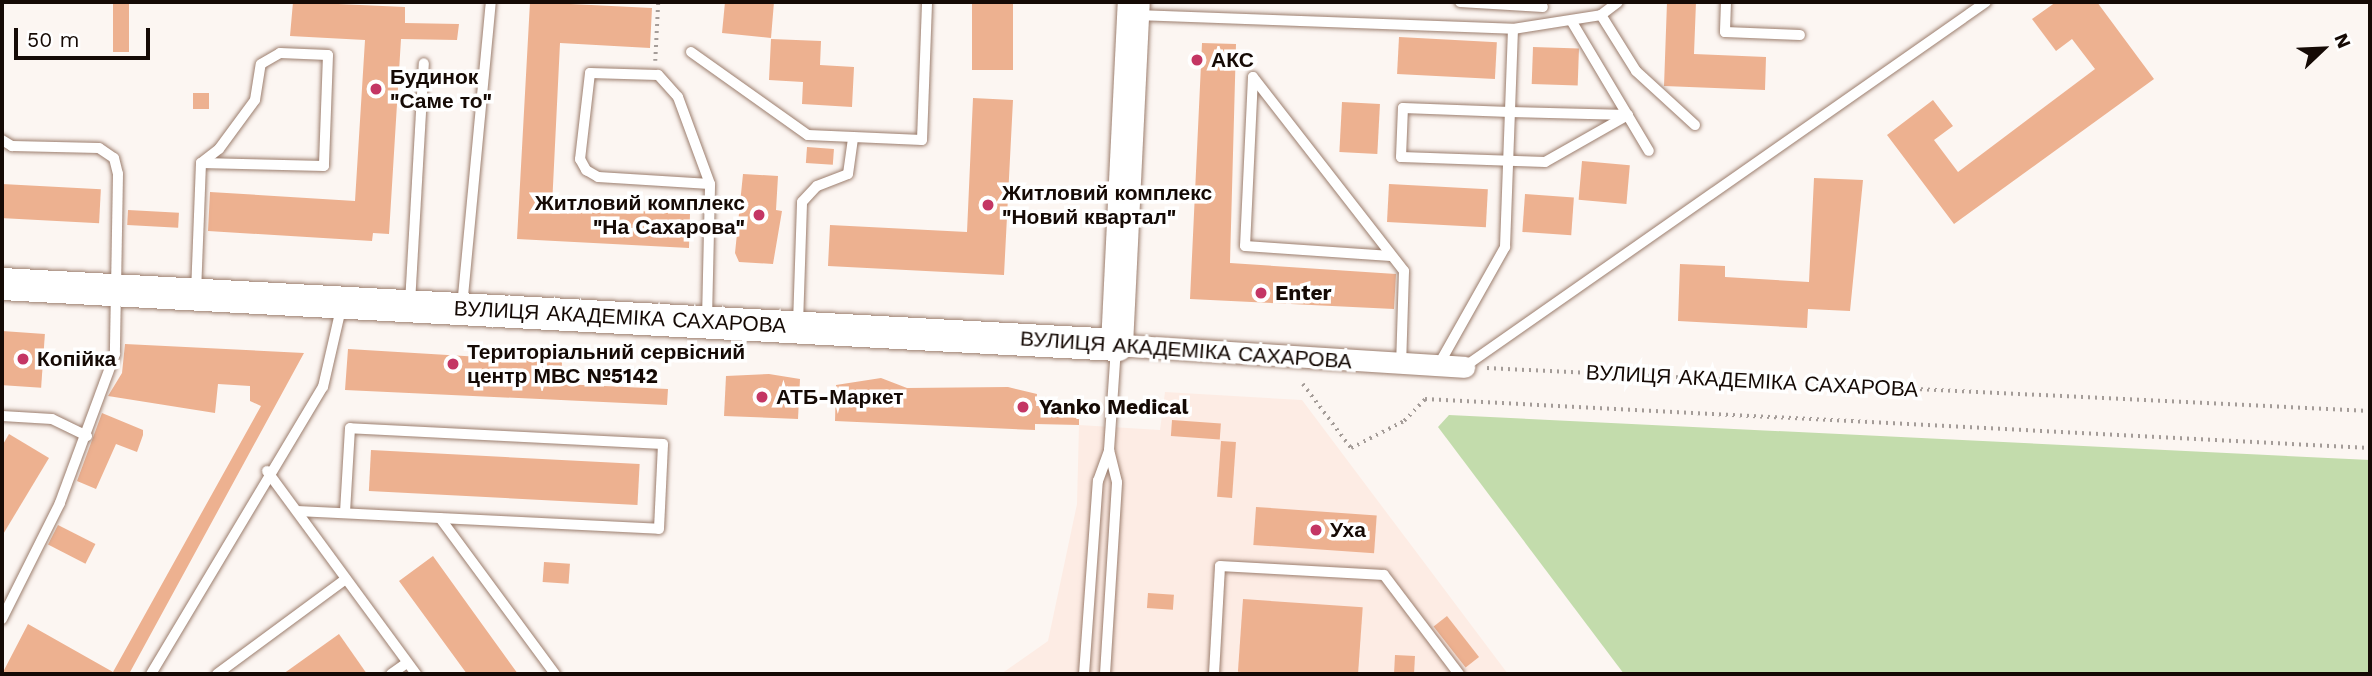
<!DOCTYPE html>
<html>
<head>
<meta charset="utf-8">
<style>
  body { margin:0 }
  #map { position:relative; width:2372px; height:676px; overflow:hidden; background:#fcf6f2; font-family:"Work Sans",sans-serif }
  div>[style] { position:absolute }
  .built>* { inset:0; background:#fdece4 }
  .green>* { inset:0; background:#c3dcac }
  .building>* { inset:0; background:#edb190; transform-origin:0 0 }
  .path>* { height:3.5px; margin-top:-1.75px; transform-origin:0; background:repeating-linear-gradient(90deg,#a49c98 0 2px,transparent 0 7px) }
  .roads { filter:drop-shadow(0 0 2px #9c7e6e) drop-shadow(0 0 2px #9c7e6e) }
  .lane>* { height:10px; margin:-5px; padding:0 5px; transform-origin:5px; border-radius:5px; background:#fff }
  .street>* { height:21px; margin:-10.5px; padding:0 10.5px; transform-origin:10.5px; border-radius:10.5px; background:#fff }
  .secondary>* { height:32px; margin:-16px; padding:0 16px; transform-origin:16px; border-radius:16px; background:#fff }
  .dots>* { width:19px; height:19px; translate:-50% -50%; box-sizing:border-box; border:4px solid #fff; border-radius:50% }
  span { translate:-50% -50%; white-space:nowrap; text-align:center; line-height:1.15; -webkit-text-stroke:7px #fff; paint-order:stroke }
  .poi-label { font-size:21px; color:#150a05; font-weight:700 }
  .left { translate:0 -50%; text-align:left }
  .right { translate:-100% -50%; text-align:right }
  .street-label { font-size:21px; color:#150a05 }
  .frame { position:absolute; inset:0; border:4px solid #150a05; pointer-events:none }
  .north { position:absolute; left:2288px; top:14px; width:70px; height:70px; -webkit-text-stroke:5px #fff; paint-order:stroke; rotate:67deg; font-size:19px; font-weight:700; line-height:28px; text-align:center; color:#150a05 }
  .north::after { content:''; display:block; margin:auto; width:24px; height:32px; background:#150a05; clip-path:polygon(50% 0,100% 100%,50% 72%,0 100%) }
  .scale { position:absolute; left:14px; top:28px; width:136px; height:32px; box-sizing:border-box; border:4px solid #150a05; border-top:0; padding-left:9px; font-size:21px; line-height:24px; white-space:nowrap; color:#150a05; -webkit-text-stroke:5px #fff; paint-order:stroke }
</style>
</head>
<body>
<div id="map">
  <div class="built">
    <i style="clip-path:polygon(1165px 392px,1302px 400px,1508px 674px,1001px 674px,1048px 641px,1077px 504px,1079px 425px,1160px 430px)"></i>
  </div>
  <div class="green">
    <i style="clip-path:polygon(1449px 415px,2370px 460px,2370px 674px,1624px 674px,1438px 427px)"></i>
  </div>
  <div class="building">
    <i style="clip-path:polygon(293px 2px,405px 7px,405px 23px,459px 24px,457px 40px,401px 39px,389px 234px,373px 233px,372px 241px,208px 231px,210px 192px,355px 201px,365px 40px,290px 36px)"></i>
    <i style="clip-path:polygon(530px 2px,652px 8px,650px 48px,560px 43px,552px 206px,690px 214px,689px 248px,517px 239px)"></i>
    <i style="clip-path:polygon(725px 2px,774px 2px,771px 38px,722px 33px)"></i>
    <i style="left:972px;top:2px;width:41px;height:68px"></i>
    <i style="clip-path:polygon(1667px 2px,1696px 2px,1694px 54px,1766px 57px,1765px 90px,1664px 86px)"></i>
    <i style="clip-path:polygon(2056px 2px,2097px 2px,2154px 79px,1954px 224px,1887px 135px,1933px 100px,1953px 126px,1934px 140px,1958px 172px,2095px 69px,2072px 39px,2056px 51px,2032px 19px)"></i>
    <i style="left:113px;top:4px;width:16px;height:48px"></i>
    <i style="left:1399px;top:37px;width:98px;height:37px;rotate:3deg"></i>
    <i style="clip-path:polygon(771px 39px,821px 41px,820px 65px,854px 67px,852px 107px,802px 104px,803px 82px,769px 80px)"></i>
    <i style="clip-path:polygon(1202px 43px,1236px 44px,1230px 263px,1396px 274px,1394px 309px,1190px 299px)"></i>
    <i style="left:1533px;top:47px;width:46px;height:37px;rotate:2deg"></i>
    <i style="left:193px;top:93px;width:16px;height:16px"></i>
    <i style="clip-path:polygon(973px 98px,1013px 100px,1004px 275px,828px 266px,830px 225px,967px 232px)"></i>
    <i style="left:1342px;top:102px;width:38px;height:50px;rotate:3deg"></i>
    <i style="left:807px;top:147px;width:27px;height:16px;rotate:4deg"></i>
    <i style="left:1582px;top:161px;width:48px;height:39px;rotate:5deg"></i>
    <i style="clip-path:polygon(743px 174px,778px 176px,776px 210px,782px 211px,773px 264px,739px 262px,735px 253px)"></i>
    <i style="clip-path:polygon(1814px 178px,1863px 180px,1850px 311px,1808px 309px,1807px 328px,1678px 321px,1680px 264px,1725px 266px,1725px 277px,1809px 282px)"></i>
    <i style="left:2px;top:184px;width:99px;height:34px;rotate:3deg"></i>
    <i style="left:1389px;top:184px;width:99px;height:38px;rotate:3deg"></i>
    <i style="left:1525px;top:194px;width:49px;height:38px;rotate:4deg"></i>
    <i style="left:128px;top:210px;width:51px;height:15px;rotate:3deg"></i>
    <i style="left:2px;top:331px;width:43px;height:54px;rotate:4deg"></i>
    <i style="clip-path:polygon(125px 344px,304px 353px,129px 674px,2px 674px,28px 624px,113px 672px,261px 406px,250px 401px,250px 386px,218px 384px,215px 413px,108px 396px,122px 373px)"></i>
    <i style="clip-path:polygon(348px 349px,562px 362px,561px 384px,668px 389px,667px 405px,345px 390px)"></i>
    <i style="clip-path:polygon(769px 374px,800px 379px,798px 419px,724px 416px,726px 376px)"></i>
    <i style="clip-path:polygon(881px 378px,907px 388px,1008px 387px,1037px 394px,1036px 406px,1079px 406px,1079px 425px,1035px 424px,1035px 430px,835px 421px,836px 385px)"></i>
    <i style="clip-path:polygon(102px 413px,143px 430px,143px 435px,137px 452px,116px 444px,96px 489px,77px 481px)"></i>
    <i style="left:1172px;top:420px;width:49px;height:16px;rotate:4deg"></i>
    <i style="clip-path:polygon(9px 434px,49px 458px,2px 536px,2px 446px)"></i>
    <i style="left:1221px;top:441px;width:15px;height:56px;rotate:4deg"></i>
    <i style="left:371px;top:450px;width:269px;height:41px;rotate:3deg"></i>
    <i style="left:1256px;top:507px;width:121px;height:38px;rotate:4deg"></i>
    <i style="left:58px;top:525px;width:42px;height:22px;rotate:27deg"></i>
    <i style="clip-path:polygon(433px 556px,461px 595px,518px 674px,467px 674px,399px 581px)"></i>
    <i style="left:544px;top:562px;width:26px;height:20px;rotate:4deg"></i>
    <i style="left:1148px;top:593px;width:26px;height:15px;rotate:4deg"></i>
    <i style="left:1243px;top:599px;width:120px;height:73px;rotate:4deg"></i>
    <i style="left:1447px;top:616px;width:52px;height:17px;rotate:52deg"></i>
    <i style="clip-path:polygon(339px 634px,367px 674px,283px 674px)"></i>
    <i style="left:1395px;top:655px;width:20px;height:19px;rotate:3deg"></i>
  </div>
  <div class="path">
    <i style="left:655px;top:61px;width:59px;rotate:-87.1deg"></i>
    <i style="left:1487px;top:368px;width:884px;rotate:2.79deg"></i>
    <i style="left:1303px;top:384px;width:80px;rotate:53.1deg"></i>
    <i style="left:1351px;top:448px;width:59px;rotate:-27deg"></i>
    <i style="left:1404px;top:421px;width:30px;rotate:-46deg"></i>
    <i style="left:1425px;top:399px;width:946px;rotate:2.97deg"></i>
  </div>
  <div class="roads">
    <div class="lane">
      <i style="left:1460px;top:2px;width:83px;rotate:3.4deg"></i>
      <i style="left:1726px;top:2px;width:30px;rotate:92deg"></i>
      <i style="left:1725px;top:32px;width:75px;rotate:2.3deg"></i>
      <i style="left:1136px;top:15px;width:377px;rotate:2.1deg"></i>
      <i style="left:1513px;top:29px;width:89px;rotate:-9deg"></i>
      <i style="left:1601px;top:15px;width:21px;rotate:-37deg"></i>
      <i style="left:1601px;top:15px;width:66px;rotate:58deg"></i>
      <i style="left:1636px;top:71px;width:80px;rotate:42.5deg"></i>
      <i style="left:1572px;top:22px;width:150px;rotate:59.2deg"></i>
      <i style="left:691px;top:52px;width:143px;rotate:35.4deg"></i>
      <i style="left:808px;top:135px;width:114px;rotate:2.5deg"></i>
      <i style="left:922px;top:140px;width:138px;rotate:-87.9deg"></i>
      <i style="left:280px;top:53px;width:48px;rotate:2.4deg"></i>
      <i style="left:328px;top:55px;width:111px;rotate:92.1deg"></i>
      <i style="left:324px;top:166px;width:123px;rotate:-178.6deg"></i>
      <i style="left:201px;top:163px;width:23px;rotate:-38deg"></i>
      <i style="left:219px;top:149px;width:61px;rotate:-53.7deg"></i>
      <i style="left:255px;top:100px;width:36px;rotate:-81deg"></i>
      <i style="left:261px;top:64px;width:22px;rotate:-30deg"></i>
      <i style="left:1253px;top:77px;width:246px;rotate:52.1deg"></i>
      <i style="left:1404px;top:271px;width:94px;rotate:91.8deg"></i>
      <i style="left:1253px;top:77px;width:169px;rotate:92.7deg"></i>
      <i style="left:1245px;top:246px;width:146px;rotate:3.9deg"></i>
      <i style="left:1403px;top:108px;width:107px;rotate:2.1deg"></i>
      <i style="left:1510px;top:112px;width:118px;rotate:1.5deg"></i>
      <i style="left:1628px;top:115px;width:95px;rotate:150.5deg"></i>
      <i style="left:1545px;top:162px;width:144px;rotate:-178deg"></i>
      <i style="left:1401px;top:157px;width:49px;rotate:-87.7deg"></i>
      <i style="left:2px;top:140px;width:12px;rotate:31deg"></i>
      <i style="left:12px;top:146px;width:87px;rotate:1.3deg"></i>
      <i style="left:99px;top:148px;width:18px;rotate:34deg"></i>
      <i style="left:114px;top:158px;width:16px;rotate:76deg"></i>
      <i style="left:118px;top:174px;width:180px;rotate:91deg"></i>
      <i style="left:115px;top:354px;width:159px;rotate:110.3deg"></i>
      <i style="left:60px;top:503px;width:130px;rotate:116.6deg"></i>
      <i style="left:196px;top:293px;width:130px;rotate:-87.8deg"></i>
      <i style="left:410px;top:303px;width:240px;rotate:-86.7deg"></i>
      <i style="left:462px;top:307px;width:306px;rotate:-84.6deg"></i>
      <i style="left:707px;top:319px;width:135px;rotate:-88.7deg"></i>
      <i style="left:710px;top:184px;width:93px;rotate:-110.2deg"></i>
      <i style="left:678px;top:97px;width:30px;rotate:-132deg"></i>
      <i style="left:658px;top:75px;width:68px;rotate:-178.3deg"></i>
      <i style="left:590px;top:73px;width:87px;rotate:96.6deg"></i>
      <i style="left:580px;top:159px;width:13px;rotate:61deg"></i>
      <i style="left:586px;top:170px;width:14px;rotate:30deg"></i>
      <i style="left:598px;top:177px;width:112px;rotate:3.6deg"></i>
      <i style="left:798px;top:324px;width:122px;rotate:-88.1deg"></i>
      <i style="left:802px;top:202px;width:22px;rotate:-47deg"></i>
      <i style="left:817px;top:186px;width:33px;rotate:-21deg"></i>
      <i style="left:848px;top:174px;width:37px;rotate:-82deg"></i>
      <i style="left:1438px;top:366px;width:137px;rotate:-60.6deg"></i>
      <i style="left:1505px;top:247px;width:218px;rotate:-87.9deg"></i>
      <i style="left:1464px;top:367px;width:637px;rotate:-34.96deg"></i>
      <i style="left:2px;top:416px;width:50px;rotate:3.4deg"></i>
      <i style="left:52px;top:419px;width:39px;rotate:26deg"></i>
      <i style="left:267px;top:471px;width:252px;rotate:53.7deg"></i>
      <i style="left:297px;top:511px;width:362px;rotate:2.8deg"></i>
      <i style="left:659px;top:529px;width:85px;rotate:-87.3deg"></i>
      <i style="left:663px;top:444px;width:313px;rotate:-177.1deg"></i>
      <i style="left:350px;top:428px;width:85px;rotate:93.4deg"></i>
      <i style="left:440px;top:518px;width:194px;rotate:53.6deg"></i>
      <i style="left:151px;top:674px;width:335px;rotate:-59.1deg"></i>
      <i style="left:323px;top:387px;width:85px;rotate:-77.1deg"></i>
      <i style="left:217px;top:674px;width:160px;rotate:-36.4deg"></i>
      <i style="left:391px;top:674px;width:19px;rotate:-35deg"></i>
      <i style="left:1084px;top:674px;width:194px;rotate:-85.9deg"></i>
      <i style="left:1098px;top:481px;width:33px;rotate:-70deg"></i>
      <i style="left:1105px;top:674px;width:192px;rotate:-86.4deg"></i>
      <i style="left:1117px;top:482px;width:33px;rotate:-104deg"></i>
      <i style="left:1109px;top:450px;width:104px;rotate:-86.1deg"></i>
      <i style="left:1214px;top:674px;width:108px;rotate:-86.8deg"></i>
      <i style="left:1220px;top:566px;width:164px;rotate:3.1deg"></i>
      <i style="left:1384px;top:575px;width:124px;rotate:52.9deg"></i>
    </div>
    <div class="street">
      <i style="left:1117px;top:345px;width:348px;rotate:3.6deg"></i>
    </div>
    <div class="secondary">
      <i style="left:2px;top:284px;width:1117px;rotate:3.13deg"></i>
      <i style="left:1117px;top:345px;width:343px;rotate:-87.2deg"></i>
    </div>
  </div>
  <div class="dots">
    <i style="left:1197px;top:60px;background:#c43664"></i>
    <i style="left:376px;top:89px;background:#c43664"></i>
    <i style="left:988px;top:205px;background:#c43664"></i>
    <i style="left:759px;top:215px;background:#c43664"></i>
    <i style="left:1261px;top:293px;background:#c43664"></i>
    <i style="left:23px;top:359px;background:#c43664"></i>
    <i style="left:453px;top:364px;background:#c43664"></i>
    <i style="left:762px;top:397px;background:#c43664"></i>
    <i style="left:1023px;top:407px;background:#c43664"></i>
    <i style="left:1316px;top:530px;background:#c43664"></i>
  </div>
  <div class="poi-label">
    <span class="left" style="left:1211px;top:60px">АКС</span>
    <span class="left" style="left:390px;top:89px">Будинок<br>"Саме то"</span>
    <span class="left" style="left:1002px;top:205px">Житловий комплекс<br>"Новий квартал"</span>
    <span class="right" style="left:745px;top:215px">Житловий комплекс<br>"На Сахарова"</span>
    <span class="left" style="left:1275px;top:293px">Enter</span>
    <span class="left" style="left:467px;top:364px">Територіальний сервісний<br>центр МВС №5142</span>
    <span class="left" style="left:37px;top:359px">Копійка</span>
    <span class="left" style="left:776px;top:397px">АТБ-Маркет</span>
    <span class="left" style="left:1039px;top:407px">Yanko Medical</span>
    <span class="left" style="left:1330px;top:530px">Уха</span>
  </div>
  <div class="street-label">
    <span style="left:620px;top:317px;rotate:3deg">ВУЛИЦЯ АКАДЕМІКА САХАРОВА</span>
    <span style="left:1186px;top:350px;rotate:4deg">ВУЛИЦЯ АКАДЕМІКА САХАРОВА</span>
    <span style="left:1752px;top:381px;rotate:3deg">ВУЛИЦЯ АКАДЕМІКА САХАРОВА</span>
  </div>
  <div class="frame"></div>
  <div class="north">N</div>
  <div class="scale">50 m</div>
</div>
</body>
</html>
